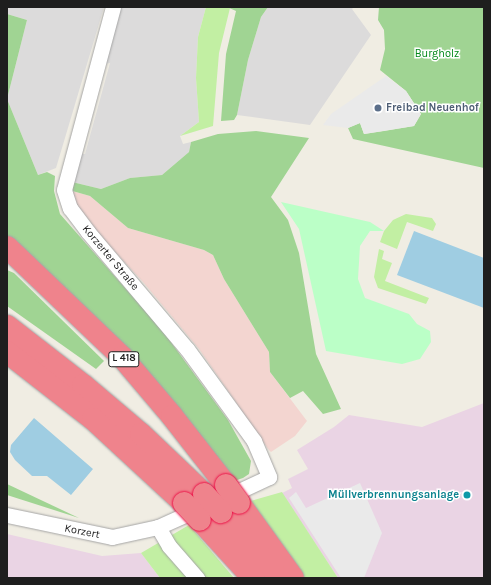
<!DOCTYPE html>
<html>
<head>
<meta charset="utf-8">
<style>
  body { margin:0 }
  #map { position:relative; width:491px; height:585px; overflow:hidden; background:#f0ede3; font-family:Karla,sans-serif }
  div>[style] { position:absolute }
  .residential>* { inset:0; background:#dcdbdb }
  .commercial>* { inset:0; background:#f3d5d0 }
  .industrial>* { inset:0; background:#ead4e4 }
  .grass>* { inset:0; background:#c2efa3 }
  .forest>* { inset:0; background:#a0d493 }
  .park>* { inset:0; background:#bbffc7 }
  .parking>* { inset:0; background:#eaeaea }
  .water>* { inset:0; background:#9fcde2 }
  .roads { filter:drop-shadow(0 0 1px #a5a5a5) drop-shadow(0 0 1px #a5a5a5) }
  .minor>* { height:15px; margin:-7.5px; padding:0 7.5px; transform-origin:7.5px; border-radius:7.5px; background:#fff }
  .highway>* { height:22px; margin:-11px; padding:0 11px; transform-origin:11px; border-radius:11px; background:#ef838c }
  .bridges { filter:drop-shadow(0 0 1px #eb1248) drop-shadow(0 0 1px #eb1248) }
  .highway-bridge>* { height:22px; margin:-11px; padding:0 11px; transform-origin:11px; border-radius:11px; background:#ef838c }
  .dots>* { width:11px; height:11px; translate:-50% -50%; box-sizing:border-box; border:2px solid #fff; border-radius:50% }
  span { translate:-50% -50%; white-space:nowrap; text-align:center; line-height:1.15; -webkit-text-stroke:3px #fff; paint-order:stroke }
  .shield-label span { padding:1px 3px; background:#fff; border:1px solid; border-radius:3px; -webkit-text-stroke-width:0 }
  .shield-label { font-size:10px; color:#1e1e1e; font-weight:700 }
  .park-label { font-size:11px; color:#018718 }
  .service-label { font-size:11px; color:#4e5e75; font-weight:700 }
  .left { translate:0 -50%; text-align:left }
  .street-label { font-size:11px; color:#1e1e1e }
  .culture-label { font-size:11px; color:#0d838f; font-weight:700 }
  .right { translate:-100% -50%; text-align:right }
  .frame { position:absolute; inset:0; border:8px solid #1e1e1e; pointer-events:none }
</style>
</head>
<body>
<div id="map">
  <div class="residential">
    <i style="clip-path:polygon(7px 7px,104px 7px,56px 168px,38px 175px,7px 99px,27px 20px,7px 14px)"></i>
    <i style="clip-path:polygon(119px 7px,206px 7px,198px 37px,196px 78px,199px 122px,180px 136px,183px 144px,191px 142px,189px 152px,162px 175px,130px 178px,101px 189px,72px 182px,79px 154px,85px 154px,110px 63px,103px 64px)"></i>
    <i style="clip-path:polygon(268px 7px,354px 7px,352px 9px,371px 35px,310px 125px,237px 115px,248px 60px,261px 17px)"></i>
  </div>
  <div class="commercial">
    <i style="clip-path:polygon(69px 190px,90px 196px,128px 228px,204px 250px,213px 255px,224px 279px,269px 352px,270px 372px,307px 421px,295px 436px,271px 452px,268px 449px,199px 349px,143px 282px,78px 212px)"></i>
  </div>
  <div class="industrial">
    <i style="clip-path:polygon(484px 403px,484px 578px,338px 578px,282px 493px,292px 488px,288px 479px,308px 469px,297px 450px,334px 427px,349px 415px,422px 427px)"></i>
    <i style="clip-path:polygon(7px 534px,102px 556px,141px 553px,160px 578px,7px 578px)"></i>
  </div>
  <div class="grass">
    <i style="clip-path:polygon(206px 7px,230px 8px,219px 53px,213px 126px,180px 136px,199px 122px,196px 78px,198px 37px)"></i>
    <i style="clip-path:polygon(406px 214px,432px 218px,436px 224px,433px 231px,407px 222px,397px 249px,380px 242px,384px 231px,393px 220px)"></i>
    <i style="clip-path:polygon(379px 249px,384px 251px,382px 259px,392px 263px,385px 281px,429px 298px,426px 304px,378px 288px,374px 277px)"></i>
    <i style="clip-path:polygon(282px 492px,338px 578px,305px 578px,247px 502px)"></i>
    <i style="clip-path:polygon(189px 525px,234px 578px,160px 578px,141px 553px)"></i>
  </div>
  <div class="forest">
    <i style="clip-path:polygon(227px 7px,268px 7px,261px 17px,248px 60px,237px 115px,234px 120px,221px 121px,226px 54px,236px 11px)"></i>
    <i style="clip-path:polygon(379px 7px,484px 7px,484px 168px,353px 139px,348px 128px,360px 123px,364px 134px,384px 131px,414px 126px,421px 114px,406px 91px,380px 70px,385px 49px,384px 30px,378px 20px)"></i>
    <i style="clip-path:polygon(7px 14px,27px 20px,7px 99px,38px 175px,47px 172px,55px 176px,54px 191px,60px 214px,162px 330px,228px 420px,251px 461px,249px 474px,243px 478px,231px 482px,7px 239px)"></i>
    <i style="clip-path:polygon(256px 131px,309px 138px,271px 197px,288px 220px,299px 253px,316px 354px,341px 409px,323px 414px,303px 391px,290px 398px,270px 372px,269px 352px,224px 279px,213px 255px,204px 250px,128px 228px,90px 196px,69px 190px,72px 182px,101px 189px,130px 178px,162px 175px,189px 152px,191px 142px,218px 134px)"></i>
    <i style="clip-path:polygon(7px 270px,14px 273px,104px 361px,96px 369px,7px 306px)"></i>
    <i style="clip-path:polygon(7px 484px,79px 518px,7px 495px)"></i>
  </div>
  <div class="park">
    <i style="clip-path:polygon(281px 202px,370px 222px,384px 231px,370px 231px,360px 246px,358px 279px,365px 298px,409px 314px,417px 324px,430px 331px,431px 342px,420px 359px,402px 364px,326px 351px,299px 229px)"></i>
  </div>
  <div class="parking">
    <i style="clip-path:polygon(386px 76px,406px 91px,421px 114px,414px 126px,364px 134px,360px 123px,348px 128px,323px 125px,331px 114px)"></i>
    <i style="clip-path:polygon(360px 483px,382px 533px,364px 578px,341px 578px,289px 498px,296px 492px,306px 508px)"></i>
  </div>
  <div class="water">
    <i style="clip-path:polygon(414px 231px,484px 258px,484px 308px,397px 275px)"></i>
    <i style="clip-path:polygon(34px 418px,93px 469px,71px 495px,47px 476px,32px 476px,15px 460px,10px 452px,11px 445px)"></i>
  </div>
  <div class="roads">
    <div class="minor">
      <i style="left:113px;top:7px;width:189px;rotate:105deg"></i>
      <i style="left:64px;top:190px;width:19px;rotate:72deg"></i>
      <i style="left:70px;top:208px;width:30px;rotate:53deg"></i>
      <i style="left:88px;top:232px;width:153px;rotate:49.8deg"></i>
      <i style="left:187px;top:349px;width:114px;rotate:53.9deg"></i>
      <i style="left:254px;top:441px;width:39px;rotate:67deg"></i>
      <i style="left:269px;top:477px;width:50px;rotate:155deg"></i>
      <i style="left:7px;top:515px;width:107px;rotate:11.8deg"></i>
      <i style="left:112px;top:537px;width:47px;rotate:-12.3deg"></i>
      <i style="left:158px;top:527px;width:46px;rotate:-24.3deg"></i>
      <i style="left:158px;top:527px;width:22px;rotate:60deg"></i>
      <i style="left:169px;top:546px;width:43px;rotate:48.8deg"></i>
    </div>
    <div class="highway">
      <i style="left:7px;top:247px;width:159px;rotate:43.7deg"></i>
      <i style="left:122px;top:357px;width:77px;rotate:49.7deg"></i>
      <i style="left:172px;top:416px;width:88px;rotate:52deg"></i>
      <i style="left:7px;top:326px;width:96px;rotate:37.8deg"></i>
      <i style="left:83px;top:385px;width:76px;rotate:40.2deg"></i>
      <i style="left:141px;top:434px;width:87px;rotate:43.6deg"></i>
      <i style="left:7px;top:352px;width:109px;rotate:37.9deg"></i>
      <i style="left:93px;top:419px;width:124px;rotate:42.7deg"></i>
      <i style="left:239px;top:503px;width:92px;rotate:54.2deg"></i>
      <i style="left:221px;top:512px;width:78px;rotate:48.1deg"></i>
      <i style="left:200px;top:520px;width:79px;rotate:47.6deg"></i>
    </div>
  </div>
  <div class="bridges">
    <div class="highway-bridge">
      <i style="left:226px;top:485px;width:22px;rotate:54deg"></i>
      <i style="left:204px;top:494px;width:25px;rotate:47deg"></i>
      <i style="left:184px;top:503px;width:23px;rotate:47deg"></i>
    </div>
  </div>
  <div class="dots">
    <i style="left:378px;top:108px;background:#5c6f8a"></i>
    <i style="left:467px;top:495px;background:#0f9aa8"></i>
  </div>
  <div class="shield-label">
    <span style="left:124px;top:359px">L 418</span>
  </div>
  <div class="park-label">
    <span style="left:437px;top:54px">Burgholz</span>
  </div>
  <div class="service-label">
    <span class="left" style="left:386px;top:108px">Freibad Neuenhof</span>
  </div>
  <div class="street-label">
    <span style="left:110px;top:258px;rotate:50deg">Korzerter Straße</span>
    <span style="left:82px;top:532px;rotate:11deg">Korzert</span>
  </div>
  <div class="culture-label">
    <span class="right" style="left:459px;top:495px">Müllverbrennungsanlage</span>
  </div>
  <div class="frame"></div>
</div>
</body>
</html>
